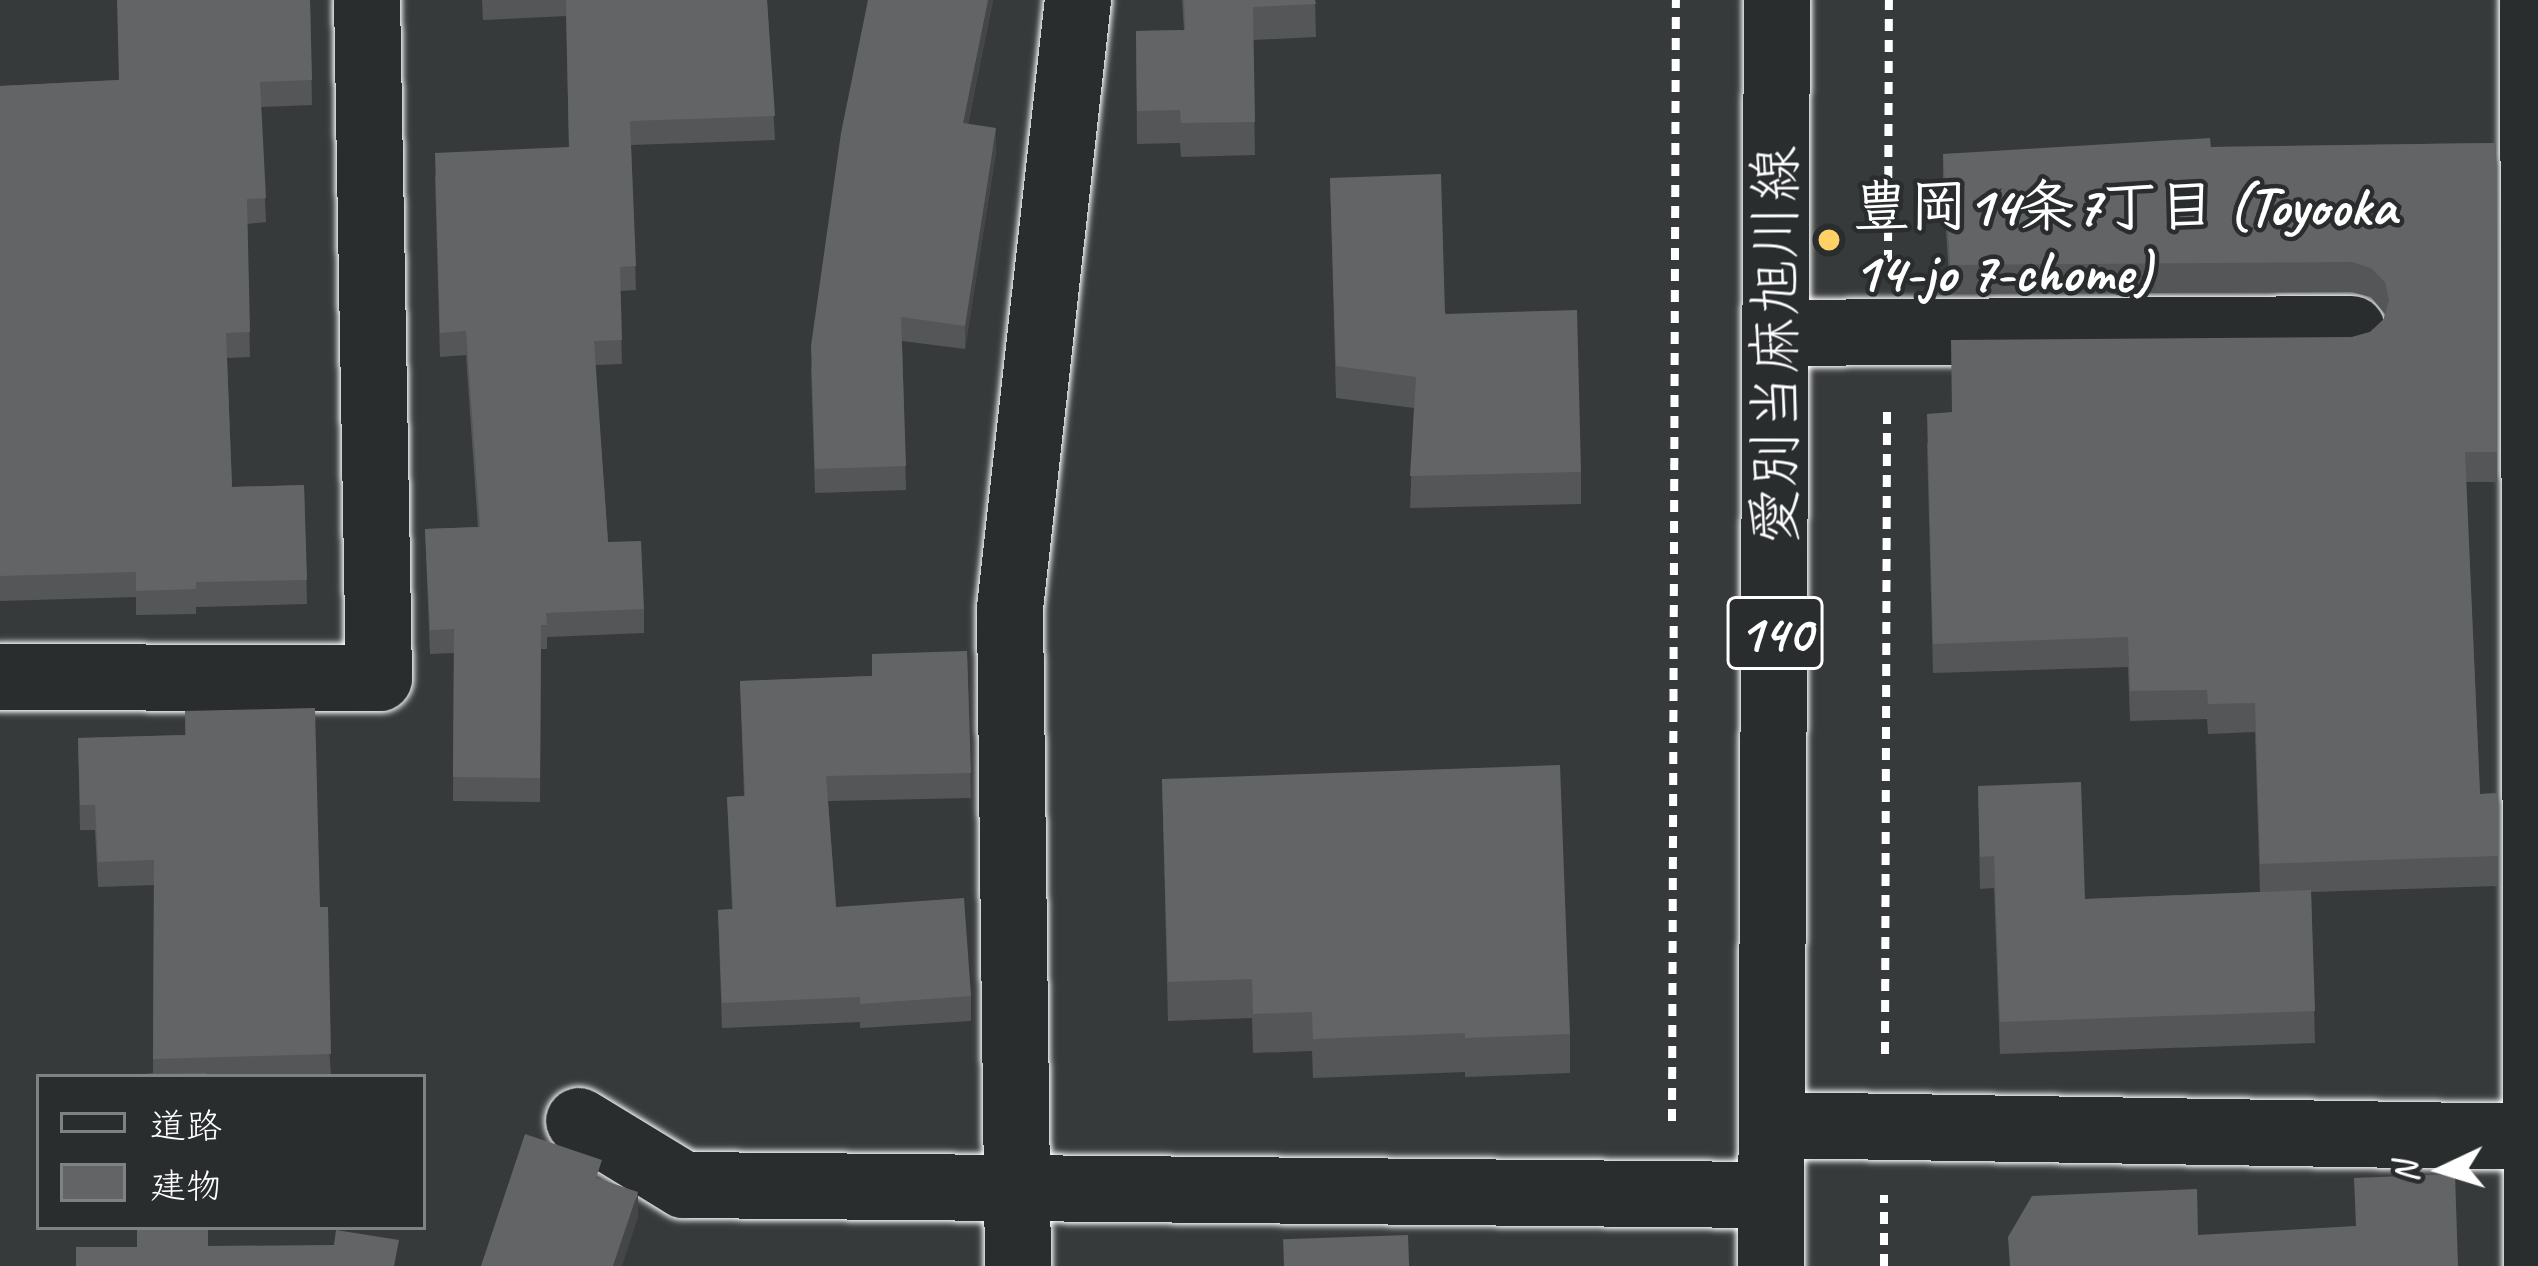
<!DOCTYPE html>
<html>
<head>
<meta charset="utf-8">
<style>
  body { margin:0 }
  #map { position:relative; width:2538px; height:1266px; overflow:hidden; background:#373a3b; font-family:Caveat,"Klee One",sans-serif }
  div>[style] { position:absolute }
  .path>* { height:8px; margin-top:-4px; transform-origin:0; background:repeating-linear-gradient(90deg,#fff 0 12px,transparent 0 21px) }
  .roads { filter:drop-shadow(0 0 3px #fff) drop-shadow(0 0 3px #fff) }
  .minor>* { height:66px; margin:-33px; padding:0 33px; transform-origin:33px; border-radius:33px; background:#2a2d2e }
  .major>* { height:66px; margin:-33px; padding:0 33px; transform-origin:33px; border-radius:33px; background:#2a2d2e }
  .wall>* { inset:0; background:#555657 }
  .shaded-wall>* { inset:0; background:#454647 }
  .building>* { inset:0; background:#636465; transform-origin:0 0 }
  .dots>* { width:33px; height:33px; translate:-50% -50%; box-sizing:border-box; border:6px solid #2a2d2e; border-radius:50% }
  span { translate:-50% -50%; white-space:nowrap; text-align:center; line-height:1.15; -webkit-text-stroke:9px #2a2d2e; paint-order:stroke }
  .shield-label span { padding:3px 9px; background:#2a2d2e; border:3px solid; border-radius:9px; -webkit-text-stroke-width:0 }
  .shield-label { font-size:54px; color:#fff; font-weight:700 }
  .poi-label { font-size:57px; color:#fff; font-weight:700 }
  .left { translate:0 -50%; text-align:left }
  .street-label { font-size:57px; color:#fff }
  .legend { position:absolute; left:36px; top:1074px; width:390px; height:156px; box-sizing:border-box; background:#2a2d2e; border:3px solid #7f8182; margin:0; padding:15px 21px; list-style:none; font-size:36px; color:#fff }
  .legend li { display:flex; align-items:center; gap:24px; height:60px }
  .legend b { width:60px; border:3px solid #7f8182 }
  .north { position:absolute; left:2382px; top:1110px; width:120px; height:120px; -webkit-text-stroke:9px #2a2d2e; paint-order:stroke; rotate:266deg; font-size:33px; font-weight:700; line-height:48px; text-align:center; color:#fff }
  .north::after { content:''; display:block; margin:auto; width:42px; height:54px; background:#fff; clip-path:polygon(50% 0,100% 100%,50% 72%,0 100%) }
</style>
</head>
<body>
<div id="map">
  <div class="path">
    <i style="left:1888px;top:262px;width:262px;rotate:-89.8deg"></i>
    <i style="left:1885px;top:1054px;width:651px;rotate:-89.82deg"></i>
    <i style="left:1672px;top:1121px;width:1121px;rotate:-89.8deg"></i>
    <i style="left:1884px;top:1266px;width:71px;rotate:-90deg"></i>
  </div>
  <div class="roads">
    <div class="minor">
      <i style="left:2533px;top:0;width:1266px;rotate:89.82deg"></i>
      <i style="left:1776px;top:333px;width:576px;rotate:-0.4deg"></i>
      <i style="left:0;top:677px;width:379px;rotate:0.2deg"></i>
      <i style="left:379px;top:678px;width:678px;rotate:-91.01deg"></i>
      <i style="left:579px;top:1121px;width:123px;rotate:31.4deg"></i>
      <i style="left:684px;top:1185px;width:1087px;rotate:0.53deg"></i>
      <i style="left:1772px;top:1125px;width:766px;rotate:0.9deg"></i>
      <i style="left:1018px;top:1266px;width:658px;rotate:-90.7deg"></i>
      <i style="left:1010px;top:608px;width:612px;rotate:-83.62deg"></i>
    </div>
    <div class="major">
      <i style="left:1771px;top:1266px;width:1266px;rotate:-89.73deg"></i>
    </div>
  </div>
  <div class="wall">
    <i style="clip-path:polygon(310px 0,312px 105px,261px 107px,266px 222px,247px 224px,250px 357px,227px 358px,232px 487px,304px 485px,307px 604px,196px 607px,196px 614px,136px 615px,136px 597px,0 601px,0 86px,118px 80px)"></i>
    <i style="clip-path:polygon(482px 0,767px 0,775px 140px,631px 145px,636px 290px,620px 291px,622px 364px,595px 365px,608px 542px,644px 609px,644px 633px,547px 637px,547px 649px,541px 649px,540px 802px,453px 801px,454px 653px,430px 654px,425px 529px,478px 527px,466px 355px,440px 357px,435px 176px,569px 147px,566px 16px,483px 20px)"></i>
    <i style="clip-path:polygon(868px 0,993px 0,968px 124px,996px 152px,965px 349px,902px 341px,906px 490px,815px 493px,811px 369px)"></i>
    <i style="clip-path:polygon(1182px 0,1315px 0,1316px 37px,1253px 40px,1255px 155px,1181px 157px,1180px 143px,1137px 144px,1136px 31px,1184px 30px)"></i>
    <i style="clip-path:polygon(2496px 143px,2497px 482px,2466px 482px,2480px 794px,2498px 793px,2498px 886px,2311px 892px,2315px 1043px,2000px 1054px,1994px 888px,1980px 889px,1978px 786px,2085px 899px,2260px 892px,2255px 732px,2208px 734px,2207px 719px,2130px 721px,2128px 667px,1933px 673px,1927px 444px,1952px 412px,2352px 337px,2370px 332px,2384px 319px,2385px 314px,2371px 297px,2352px 292px,1950px 294px,1943px 184px,1943px 154px,2211px 147px)"></i>
    <i style="clip-path:polygon(1330px 178px,1581px 472px,1581px 504px,1410px 508px,1414px 408px,1336px 398px)"></i>
    <i style="clip-path:polygon(967px 651px,971px 798px,828px 801px,836px 907px,971px 996px,971px 1021px,860px 1028px,860px 1022px,722px 1028px,718px 910px,732px 909px,727px 797px,744px 796px,740px 681px,872px 676px)"></i>
    <i style="clip-path:polygon(185px 711px,320px 907px,331px 1077px,133px 1077px,153px 1073px,154px 885px,98px 887px,95px 830px,80px 830px,78px 738px,185px 735px)"></i>
    <i style="clip-path:polygon(1162px 779px,1570px 1034px,1570px 1073px,1465px 1077px,1465px 1072px,1313px 1078px,1312px 1051px,1253px 1053px,1252px 1018px,1168px 1021px)"></i>
  </div>
  <div class="shaded-wall">
    <i style="clip-path:polygon(988px 0,993px 0,963px 147px,963px 123px)"></i>
    <i style="clip-path:polygon(996px 128px,996px 152px,965px 349px,965px 326px)"></i>
    <i style="clip-path:polygon(638px 1192px,638px 1217px,622px 1266px,613px 1266px)"></i>
  </div>
  <div class="building">
    <i style="clip-path:polygon(117px 0,310px 0,312px 80px,260px 82px,266px 198px,247px 199px,250px 332px,226px 333px,232px 487px,304px 485px,307px 580px,196px 582px,196px 589px,136px 591px,136px 572px,0 576px,0 86px,119px 80px)"></i>
    <i style="clip-path:polygon(566px 0,767px 0,775px 116px,630px 121px,636px 266px,620px 267px,622px 340px,594px 341px,608px 542px,641px 541px,644px 609px,546px 613px,547px 625px,541px 625px,540px 778px,453px 777px,454px 629px,430px 630px,425px 529px,480px 527px,466px 331px,440px 333px,435px 153px,569px 147px)"></i>
    <i style="clip-path:polygon(868px 0,988px 0,963px 123px,996px 128px,965px 326px,901px 317px,906px 466px,815px 469px,811px 346px,841px 133px)"></i>
    <i style="clip-path:polygon(1184px 0,1315px 0,1316px 4px,1253px 7px,1255px 122px,1181px 123px,1180px 110px,1137px 111px,1136px 31px,1185px 30px)"></i>
    <i style="clip-path:polygon(2210px 138px,2211px 147px,2496px 143px,2497px 452px,2465px 452px,2480px 794px,2498px 793px,2498px 856px,2260px 864px,2255px 703px,2208px 704px,2207px 690px,2130px 691px,2128px 637px,1933px 644px,1927px 414px,1952px 412px,1951px 340px,2352px 337px,2370px 332px,2384px 319px,2389px 300px,2385px 282px,2371px 268px,2352px 262px,1950px 265px,1943px 154px)"></i>
    <i style="clip-path:polygon(1441px 174px,1445px 314px,1577px 310px,1581px 472px,1410px 476px,1416px 377px,1336px 366px,1330px 178px)"></i>
    <i style="clip-path:polygon(967px 651px,971px 773px,826px 776px,836px 907px,964px 898px,971px 996px,860px 1004px,860px 997px,722px 1003px,718px 910px,733px 909px,727px 797px,745px 796px,740px 681px,872px 676px,872px 654px)"></i>
    <i style="clip-path:polygon(315px 708px,320px 907px,328px 907px,331px 1054px,153px 1059px,154px 860px,98px 862px,95px 805px,80px 805px,78px 738px,186px 735px,185px 711px)"></i>
    <i style="clip-path:polygon(1560px 765px,1570px 1034px,1465px 1038px,1465px 1033px,1313px 1039px,1312px 1012px,1253px 1014px,1252px 979px,1168px 982px,1162px 779px)"></i>
    <i style="clip-path:polygon(2081px 782px,2085px 899px,2311px 890px,2315px 1011px,2000px 1022px,1994px 856px,1980px 857px,1978px 786px)"></i>
    <i style="clip-path:polygon(206px 1073px,206px 1077px,133px 1077px,133px 1074px)"></i>
    <i style="clip-path:polygon(525px 1134px,602px 1160px,596px 1178px,638px 1192px,613px 1266px,481px 1266px)"></i>
    <i style="clip-path:polygon(2455px 1174px,2458px 1266px,2010px 1266px,2008px 1237px,2032px 1196px,2197px 1189px,2198px 1235px,2356px 1226px,2354px 1178px)"></i>
    <i style="clip-path:polygon(137px 1227px,208px 1227px,208px 1246px,334px 1245px,336px 1230px,399px 1240px,394px 1266px,76px 1266px,76px 1247px,137px 1247px)"></i>
    <i style="left:1408px;top:1235px;width:31px;height:125px;rotate:88deg"></i>
  </div>
  <div class="dots">
    <i style="left:1829px;top:240px;background:#ffd166"></i>
  </div>
  <div class="shield-label">
    <span style="left:1775px;top:633px">140</span>
  </div>
  <div class="poi-label">
    <span class="left" style="left:1853px;top:240px">豊岡14条7丁目 (Toyooka<br>14-jo 7-chome)</span>
  </div>
  <div class="street-label">
    <span style="left:1776px;top:345px;rotate:-90deg">愛別当麻旭川線</span>
  </div>
  <ul class="legend">
  <li><b style="height:15px;background:#2a2d2e"></b>道路</li>
  <li><b style="height:33px;background:#636465"></b>建物</li>
  </ul>
  <div class="north">N</div>
</div>
</body>
</html>
